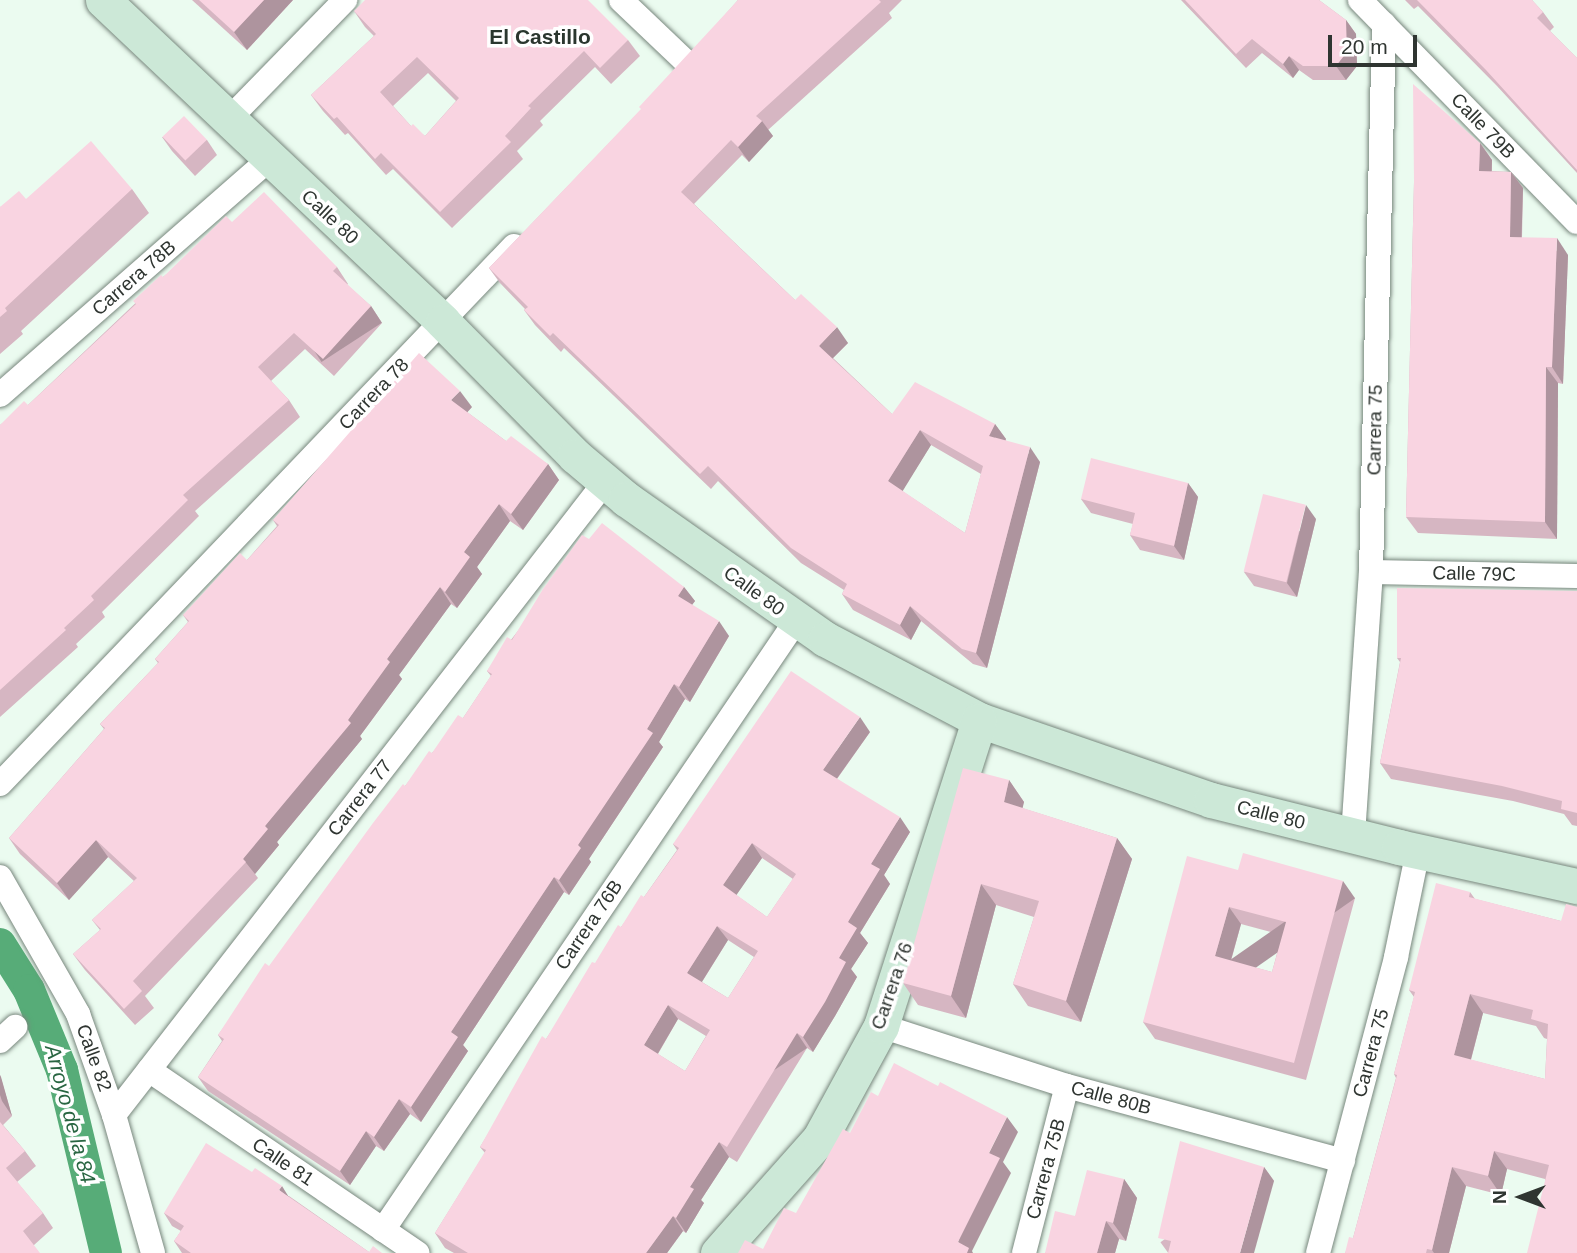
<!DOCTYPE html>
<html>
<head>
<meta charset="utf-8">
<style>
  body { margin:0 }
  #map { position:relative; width:1577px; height:1253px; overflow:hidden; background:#ebfbf0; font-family:Helvetica,sans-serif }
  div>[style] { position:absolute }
  .canal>* { height:32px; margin:-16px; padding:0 16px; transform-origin:16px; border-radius:16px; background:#57ac78 }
  .roads { filter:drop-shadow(0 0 2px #78877d) drop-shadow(0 0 2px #78877d) }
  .street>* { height:24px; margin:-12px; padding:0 12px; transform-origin:12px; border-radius:12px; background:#fff }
  .secondary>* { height:35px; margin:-17.5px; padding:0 17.5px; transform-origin:17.5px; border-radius:17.5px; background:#cce8d7 }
  .wall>* { inset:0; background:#d6b6c2; transform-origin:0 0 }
  .shaded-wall>* { inset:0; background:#ae949e; transform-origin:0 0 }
  .building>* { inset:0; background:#f9d4e1; transform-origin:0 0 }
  span { translate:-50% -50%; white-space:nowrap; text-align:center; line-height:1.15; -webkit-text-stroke:7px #fff; paint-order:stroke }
  .street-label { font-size:19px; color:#2f3531 }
  .neighbourhood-label { font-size:21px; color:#2a362e; font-weight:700 }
  .water-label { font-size:21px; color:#296642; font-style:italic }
  .north { position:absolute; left:1486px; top:1162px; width:70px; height:70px; -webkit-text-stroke:5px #fff; paint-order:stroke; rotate:270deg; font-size:19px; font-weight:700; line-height:28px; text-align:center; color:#2f3531 }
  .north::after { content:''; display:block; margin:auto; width:24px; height:32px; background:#2f3531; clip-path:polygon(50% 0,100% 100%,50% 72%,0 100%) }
  .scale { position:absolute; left:1328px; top:35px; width:89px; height:32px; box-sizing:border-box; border:4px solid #2f3531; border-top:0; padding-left:9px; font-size:21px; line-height:24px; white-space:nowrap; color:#2f3531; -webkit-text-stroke:5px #fff; paint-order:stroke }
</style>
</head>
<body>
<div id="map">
  <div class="canal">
    <i style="left:0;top:944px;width:54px;rotate:57.8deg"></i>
    <i style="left:29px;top:990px;width:87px;rotate:67.6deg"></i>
    <i style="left:62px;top:1070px;width:188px;rotate:76.5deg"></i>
  </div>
  <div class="roads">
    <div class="street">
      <i style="left:621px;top:0;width:90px;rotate:43.6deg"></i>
      <i style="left:1360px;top:0;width:310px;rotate:45.7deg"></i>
      <i style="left:228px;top:120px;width:168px;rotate:-45.7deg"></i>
      <i style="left:0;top:395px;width:356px;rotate:-41.2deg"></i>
      <i style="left:1371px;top:572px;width:206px;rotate:1.1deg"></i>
      <i style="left:0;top:784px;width:744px;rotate:-46.31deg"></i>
      <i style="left:1353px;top:835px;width:264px;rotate:-86.1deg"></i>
      <i style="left:1371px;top:572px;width:548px;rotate:-88.64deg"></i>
      <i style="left:0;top:877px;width:158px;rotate:60.3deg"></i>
      <i style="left:78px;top:1014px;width:107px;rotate:70.4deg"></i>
      <i style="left:114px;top:1115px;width:143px;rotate:74.2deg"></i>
      <i style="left:881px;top:1026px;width:195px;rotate:17.9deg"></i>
      <i style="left:1067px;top:1086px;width:286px;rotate:15.2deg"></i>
      <i style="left:0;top:1041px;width:21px;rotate:-43deg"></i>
      <i style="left:149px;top:1070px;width:325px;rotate:34.3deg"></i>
      <i style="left:114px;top:1115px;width:801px;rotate:-52.2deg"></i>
      <i style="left:383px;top:1230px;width:736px;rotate:-55.86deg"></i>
      <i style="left:1024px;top:1253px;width:172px;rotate:-75.6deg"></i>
      <i style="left:1318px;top:1253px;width:306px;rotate:-75.2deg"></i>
      <i style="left:1396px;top:957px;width:108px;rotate:-78.3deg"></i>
    </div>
    <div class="secondary">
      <i style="left:103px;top:0;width:468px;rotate:43.4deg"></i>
      <i style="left:443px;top:322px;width:188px;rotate:45.4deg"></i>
      <i style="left:575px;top:456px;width:67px;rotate:40.1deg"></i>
      <i style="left:626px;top:499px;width:243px;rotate:35.1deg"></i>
      <i style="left:825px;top:639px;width:174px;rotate:27.7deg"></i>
      <i style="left:979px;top:720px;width:245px;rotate:19deg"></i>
      <i style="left:1211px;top:800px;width:194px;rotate:14deg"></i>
      <i style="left:1399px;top:847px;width:182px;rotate:12.4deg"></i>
      <i style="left:718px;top:1253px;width:154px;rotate:-48.4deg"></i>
      <i style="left:820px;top:1138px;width:128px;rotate:-61.4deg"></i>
      <i style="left:881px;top:1026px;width:321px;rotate:-72.2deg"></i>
    </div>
  </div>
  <div class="wall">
    <i style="clip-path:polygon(192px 0,293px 0,247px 50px)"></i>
    <i style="clip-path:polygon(evenodd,738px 0,902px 0,889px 13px,892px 18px,768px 130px,773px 136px,749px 162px,742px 155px,694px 204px,795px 300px,848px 343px,833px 358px,892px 414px,995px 424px,1006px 439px,1005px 440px,1040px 462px,987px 668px,973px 664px,921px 621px,911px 640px,853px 610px,842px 594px,844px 590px,801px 563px,718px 481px,711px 489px,564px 348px,561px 352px,535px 325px,524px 310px,525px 309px,500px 283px,489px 268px,641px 110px,738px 0,931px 445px,981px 474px,965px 533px,902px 491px,931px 445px)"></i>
    <i style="clip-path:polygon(1181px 0,1319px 0,1346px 20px,1356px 34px,1357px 66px,1346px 80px,1313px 80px,1299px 70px,1293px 78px,1262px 53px,1246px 68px)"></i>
    <i style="clip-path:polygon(1405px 0,1532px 0,1543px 12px,1554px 27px,1550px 31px,1577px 58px,1577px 173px,1497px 86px,1418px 6px,1414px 9px)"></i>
    <i style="clip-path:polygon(evenodd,354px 11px,628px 40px,640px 56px,611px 84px,595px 67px,540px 121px,543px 125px,517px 151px,523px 159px,452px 228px,393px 169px,386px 175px,348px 133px,345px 135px,323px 111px,311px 95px,374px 36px,365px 27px,354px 11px,428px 73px,456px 101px,425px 136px,411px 126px,393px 106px,428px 73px)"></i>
    <i style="clip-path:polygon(162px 137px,207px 140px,217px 155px,195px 176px,172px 151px)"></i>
    <i style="clip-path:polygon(1480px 143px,1492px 160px,1492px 171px,1511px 172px,1523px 188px,1522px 238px,1568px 255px,1563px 384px,1558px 383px,1557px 539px,1418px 533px,1406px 517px,1414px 182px)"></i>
    <i style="clip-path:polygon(132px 189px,149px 213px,21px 331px,23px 334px,0 354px,0 207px,26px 199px)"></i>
    <i style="clip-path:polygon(232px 222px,337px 267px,348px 284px,347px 285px,371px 306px,382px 323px,334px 376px,305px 349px,271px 381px,289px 400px,300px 417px,195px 511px,199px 516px,102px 612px,105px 617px,76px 644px,78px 647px,0 717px,0 425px,28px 405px,163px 277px)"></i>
    <i style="clip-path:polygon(472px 407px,467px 412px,506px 441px,548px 464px,559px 480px,523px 530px,510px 521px,477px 567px,482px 574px,457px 608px,451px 604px,399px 675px,402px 679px,360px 736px,362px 739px,277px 842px,279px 845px,255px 874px,258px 878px,145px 996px,154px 1008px,135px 1025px,85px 970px,73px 954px,100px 930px,92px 920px,134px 881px,108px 857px,69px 900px,20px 854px,9px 838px,104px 729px,100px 724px,158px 663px,155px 659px,188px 622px,183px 615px,247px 560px,277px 526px,273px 520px)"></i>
    <i style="clip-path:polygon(1188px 483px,1198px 497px,1184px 560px,1140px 550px,1130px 535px,1133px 524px,1091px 513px,1081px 499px)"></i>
    <i style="clip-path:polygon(1316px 519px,1297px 597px,1254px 586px,1244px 572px)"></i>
    <i style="clip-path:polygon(589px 539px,684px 587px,695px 601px,692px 605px,729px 636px,690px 702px,685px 699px,659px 742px,663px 747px,589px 859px,591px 862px,569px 895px,564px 892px,463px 1045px,468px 1051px,421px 1122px,410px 1114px,384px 1151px,376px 1146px,350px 1185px,208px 1091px,198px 1077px,222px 1041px,218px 1035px,405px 786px,432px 753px,463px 718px,491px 676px,487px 671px)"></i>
    <i style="clip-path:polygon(1577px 591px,1577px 826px,1572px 825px,1564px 814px,1513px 801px,1391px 779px,1380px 763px,1400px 662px,1397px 658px)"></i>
    <i style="clip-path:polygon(evenodd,870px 732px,837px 779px,910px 832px,884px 875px,890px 884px,860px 933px,868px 943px,851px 969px,857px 977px,835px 1016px,813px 1052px,807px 1048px,737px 1162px,729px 1157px,701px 1200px,704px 1203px,686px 1233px,683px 1231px,667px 1253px,454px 1253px,445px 1248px,435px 1233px,485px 1153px,480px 1147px,546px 1039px,621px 927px,644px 897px,677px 850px,673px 844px,870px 732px,762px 858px,793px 879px,767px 917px,736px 895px,762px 858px,870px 732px,728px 940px,754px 957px,728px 998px,702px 982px,728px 940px,870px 732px,678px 1019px,706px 1036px,685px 1071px,658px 1054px,678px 1019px)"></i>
    <i style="clip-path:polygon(1009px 780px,1024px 802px,1022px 808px,1117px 838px,1132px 859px,1081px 1022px,1028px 1006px,1013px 984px,1034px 917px,996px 905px,966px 1018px,918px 1005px,903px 983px)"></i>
    <i style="clip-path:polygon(evenodd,1238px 870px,1355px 898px,1306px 1080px,1155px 1039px,1143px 1022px,1238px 870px,1241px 924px,1282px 935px,1272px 972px,1231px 961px,1241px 924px)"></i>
    <i style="clip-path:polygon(evenodd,1470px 892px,1475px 899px,1561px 921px,1577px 1253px,1545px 1179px,1507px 1169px,1501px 1195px,1466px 1186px,1449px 1253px,1345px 1253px,1353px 1238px,1396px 1078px,1394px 1074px,1414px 997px,1409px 990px,1470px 892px,1483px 1013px,1536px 1026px,1544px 1038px,1547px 1039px,1545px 1079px,1471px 1060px,1483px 1013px)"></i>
    <i style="clip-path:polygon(0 1075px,12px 1116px,3px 1125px,25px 1151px,36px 1166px,17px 1182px,43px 1213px,53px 1228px,34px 1245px,0 1253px)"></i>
    <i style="left:1264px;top:1167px;width:17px;height:128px;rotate:54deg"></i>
    <i style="clip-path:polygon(1124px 1179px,1137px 1198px,1126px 1241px,1119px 1239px,1115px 1253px,1045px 1253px,1075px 1216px)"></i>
    <i style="clip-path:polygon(289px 1196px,369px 1252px,382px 1253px,182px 1253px,174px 1241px,181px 1231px,172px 1226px,164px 1213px)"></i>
  </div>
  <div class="shaded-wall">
    <i style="clip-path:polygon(264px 0,293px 0,247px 50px,234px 32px)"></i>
    <i style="clip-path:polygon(1346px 20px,1356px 34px,1357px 66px,1346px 80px,1336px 66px)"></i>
    <i style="clip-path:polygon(1289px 56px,1299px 70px,1293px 78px,1283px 64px)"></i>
    <i style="clip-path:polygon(762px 121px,773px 136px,749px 162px,738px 147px)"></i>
    <i style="clip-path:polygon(1480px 143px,1492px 160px,1491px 187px,1479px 171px)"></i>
    <i style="clip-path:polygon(1511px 172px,1523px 188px,1521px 254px,1510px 237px)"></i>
    <i style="clip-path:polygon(1557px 238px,1568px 255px,1563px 384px,1552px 367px)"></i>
    <i style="left:371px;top:306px;width:20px;height:72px;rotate:57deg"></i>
    <i style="clip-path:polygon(837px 327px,848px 343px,830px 361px,819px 346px)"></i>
    <i style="clip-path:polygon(1546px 367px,1558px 383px,1557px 539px,1545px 522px)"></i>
    <i style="clip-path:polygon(460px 391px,472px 407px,463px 417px,451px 400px)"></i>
    <i style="clip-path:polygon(995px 424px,1006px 439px,1000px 452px,989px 436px)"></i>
    <i style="clip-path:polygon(920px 430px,931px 445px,899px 497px,888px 481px)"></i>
    <i style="clip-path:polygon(1030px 447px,1040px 462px,987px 668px,976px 653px)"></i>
    <i style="clip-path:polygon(548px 464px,559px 480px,523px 530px,511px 514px)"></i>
    <i style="clip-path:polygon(1188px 483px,1198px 497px,1184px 560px,1174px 546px)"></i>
    <i style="clip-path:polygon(499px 504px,510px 521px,477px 567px,482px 574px,457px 608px,445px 592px,464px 552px)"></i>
    <i style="clip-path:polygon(1306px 505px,1316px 519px,1297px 597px,1287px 583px)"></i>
    <i style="clip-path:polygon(440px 587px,451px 604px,399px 675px,402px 679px,360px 736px,362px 739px,277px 842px,279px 845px,255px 874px,243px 859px,265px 826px,348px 720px,387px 659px)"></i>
    <i style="clip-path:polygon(684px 587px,695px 601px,688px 610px,678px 596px)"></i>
    <i style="clip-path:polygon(910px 606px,921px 621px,911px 640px,900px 625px)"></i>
    <i style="clip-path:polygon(719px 621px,729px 636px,690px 702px,679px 687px)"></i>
    <i style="clip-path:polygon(674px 684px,685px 699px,659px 742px,663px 747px,589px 859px,591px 862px,569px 895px,559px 880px,578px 845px)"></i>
    <i style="clip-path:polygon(860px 717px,870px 732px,833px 784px,823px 770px)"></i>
    <i style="clip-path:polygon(1009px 780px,1024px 802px,1019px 823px,1004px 802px)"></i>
    <i style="clip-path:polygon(900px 817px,910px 832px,884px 875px,890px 884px,860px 933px,868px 943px,851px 969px,857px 977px,835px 1016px,813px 1052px,803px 1037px,839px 958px,848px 922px,871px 864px)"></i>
    <i style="clip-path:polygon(1117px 838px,1132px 859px,1081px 1022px,1066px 1001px)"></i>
    <i style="clip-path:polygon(96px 840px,108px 857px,69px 900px,57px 883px)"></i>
    <i style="clip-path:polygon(752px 843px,762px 858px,733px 900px,723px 885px)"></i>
    <i style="clip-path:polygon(554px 877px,564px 892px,463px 1045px,468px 1051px,421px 1122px,411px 1107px,451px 1032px)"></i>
    <i style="left:1343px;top:881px;width:21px;height:188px;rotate:55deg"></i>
    <i style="clip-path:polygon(981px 884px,996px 905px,966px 1018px,951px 996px)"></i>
    <i style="clip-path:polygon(1229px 907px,1241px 924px,1227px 974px,1215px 956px)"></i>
    <i style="clip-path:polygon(717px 926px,728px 940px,698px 988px,687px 973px)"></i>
    <i style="clip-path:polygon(1470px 994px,1483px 1013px,1467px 1074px,1454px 1055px)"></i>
    <i style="clip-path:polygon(668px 1005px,678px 1019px,654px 1060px,644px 1045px)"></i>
    <i style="left:797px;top:1033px;width:18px;height:134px;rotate:56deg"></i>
    <i style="clip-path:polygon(0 1075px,1px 1077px,12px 1116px,2px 1101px,0 1095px)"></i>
    <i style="clip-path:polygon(399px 1099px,410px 1114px,384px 1151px,374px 1137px)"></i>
    <i style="clip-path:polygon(1007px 1117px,1018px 1132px,1003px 1162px,1011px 1173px,972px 1251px,973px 1253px,966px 1253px,958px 1242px,989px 1153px)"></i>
    <i style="clip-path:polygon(366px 1131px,376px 1146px,350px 1185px,340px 1171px)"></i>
    <i style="clip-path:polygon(719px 1142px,729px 1157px,701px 1200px,704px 1203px,686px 1233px,676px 1218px,690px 1187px)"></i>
    <i style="clip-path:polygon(1494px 1151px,1507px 1169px,1501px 1195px,1488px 1176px)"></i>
    <i style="clip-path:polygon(1264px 1167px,1274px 1181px,1254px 1253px,1240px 1253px)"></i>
    <i style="clip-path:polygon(1452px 1167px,1466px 1186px,1449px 1253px,1434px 1253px,1432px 1250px)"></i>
    <i style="clip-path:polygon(1124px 1179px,1137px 1198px,1126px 1241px,1113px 1223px)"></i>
    <i style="clip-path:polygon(282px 1186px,290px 1199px,279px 1190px)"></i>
    <i style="clip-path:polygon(673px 1216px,683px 1231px,667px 1253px,646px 1253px)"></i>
    <i style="clip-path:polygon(1106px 1221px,1119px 1239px,1115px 1253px,1097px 1253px)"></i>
  </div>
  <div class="building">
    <i style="clip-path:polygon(199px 0,264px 0,234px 32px)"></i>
    <i style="clip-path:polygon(evenodd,365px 0,588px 0,628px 40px,600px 68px,584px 51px,528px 106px,531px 108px,505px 136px,511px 142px,440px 212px,381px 153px,375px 159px,337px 117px,334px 119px,311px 95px,376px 34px,354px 11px,365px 0,417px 57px,459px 98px,425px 136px,413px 124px,411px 126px,380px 92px,417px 57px)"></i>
    <i style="clip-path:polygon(evenodd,738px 0,879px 0,881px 2px,756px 116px,762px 121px,738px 147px,731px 140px,681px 192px,795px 300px,801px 294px,837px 327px,819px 346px,892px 414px,915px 382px,995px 424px,989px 436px,1030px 447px,976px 653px,962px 649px,910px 606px,900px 625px,842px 594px,847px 584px,791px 548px,708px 466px,700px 474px,553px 333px,550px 336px,524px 310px,528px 307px,489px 268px,641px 109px,639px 107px,738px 0,920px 430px,983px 466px,965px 533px,888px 481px,920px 430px)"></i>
    <i style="clip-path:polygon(1185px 0,1319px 0,1346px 20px,1347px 52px,1336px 66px,1303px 66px,1289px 56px,1283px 64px,1252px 39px,1236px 54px)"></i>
    <i style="clip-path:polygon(1417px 0,1532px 0,1543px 12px,1537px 18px,1577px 58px,1577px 170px,1486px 70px)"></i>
    <i style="clip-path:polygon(1413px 84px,1480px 143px,1479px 171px,1511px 172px,1510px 237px,1557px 238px,1552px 367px,1546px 367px,1545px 522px,1406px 517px,1414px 182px)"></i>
    <i style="left:184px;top:116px;width:33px;height:30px;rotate:46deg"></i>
    <i style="clip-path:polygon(91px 141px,132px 189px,5px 308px,7px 311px,0 317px,0 207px,19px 191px,26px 199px)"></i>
    <i style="clip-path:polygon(264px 192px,337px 267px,333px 271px,371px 306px,323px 359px,294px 333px,258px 367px,289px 400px,183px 495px,188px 500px,91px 596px,94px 600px,64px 628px,66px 630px,0 690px,0 425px,24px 401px,28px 405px,136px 304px,133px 301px,161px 275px,163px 277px,226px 216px,232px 222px)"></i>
    <i style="clip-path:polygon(419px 353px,460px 391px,451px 400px,506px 441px,511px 436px,548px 464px,511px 514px,499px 504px,464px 552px,470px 557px,445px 592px,440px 587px,387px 659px,390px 662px,348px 720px,351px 723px,265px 826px,268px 829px,243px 859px,246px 862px,133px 981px,142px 991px,124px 1009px,73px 954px,101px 929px,92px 920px,137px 878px,96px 840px,57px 883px,9px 838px,105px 728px,100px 724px,159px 662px,155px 659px,189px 621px,183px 615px,240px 553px,247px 560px,279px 525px,273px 520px)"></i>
    <i style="clip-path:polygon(1091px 458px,1188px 483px,1174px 546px,1130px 535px,1135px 513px,1081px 499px)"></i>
    <i style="left:1263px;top:494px;width:44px;height:80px;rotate:14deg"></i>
    <i style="clip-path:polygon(602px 523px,684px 587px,678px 596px,719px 621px,679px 687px,674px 684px,647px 729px,653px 733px,578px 845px,581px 848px,559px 880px,554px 877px,451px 1032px,458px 1037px,411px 1107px,399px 1099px,374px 1137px,366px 1131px,340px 1171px,198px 1077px,224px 1039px,218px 1035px,265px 963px,269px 966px,373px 823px,403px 784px,405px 786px,429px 751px,432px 753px,458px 715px,463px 718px,492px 674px,487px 671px,507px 637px,512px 640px,543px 589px,582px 535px,589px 539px)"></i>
    <i style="clip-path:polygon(1397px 588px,1577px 591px,1577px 813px,1561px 809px,1562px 801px,1502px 786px,1380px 763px,1401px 658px,1397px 658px)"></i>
    <i style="clip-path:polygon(evenodd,791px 671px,860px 717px,823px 770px,900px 817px,871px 864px,880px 869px,848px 922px,857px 928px,839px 958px,846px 962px,825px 1002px,803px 1037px,797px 1033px,727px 1147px,719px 1142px,690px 1187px,694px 1189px,676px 1218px,673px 1216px,646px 1253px,468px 1253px,435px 1233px,486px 1150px,480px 1147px,542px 1036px,546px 1039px,592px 962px,595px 963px,618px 925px,621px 927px,641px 895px,644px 897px,679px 848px,673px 844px,791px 671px,752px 843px,796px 874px,767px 917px,723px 885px,752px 843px,791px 671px,717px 926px,758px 951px,728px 998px,687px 973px,717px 926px,791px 671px,668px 1005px,710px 1030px,685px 1071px,644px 1045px,668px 1005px)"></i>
    <i style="clip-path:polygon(963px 768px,1009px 780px,1004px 802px,1117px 838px,1066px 1001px,1013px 984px,1039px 901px,981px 884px,951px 996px,903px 983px)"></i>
    <i style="clip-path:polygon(evenodd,1243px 853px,1343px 881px,1294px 1063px,1143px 1022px,1187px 856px,1238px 870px,1243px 853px,1229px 907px,1286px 922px,1272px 972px,1215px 956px,1229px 907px)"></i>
    <i style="clip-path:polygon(evenodd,1436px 883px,1470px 892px,1469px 897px,1561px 921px,1566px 904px,1577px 907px,1577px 1253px,1527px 1253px,1549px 1165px,1494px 1151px,1488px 1176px,1452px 1167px,1432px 1250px,1427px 1249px,1426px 1253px,1345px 1253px,1349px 1237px,1353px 1238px,1397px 1075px,1394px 1074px,1415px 992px,1409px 990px,1436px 883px,1470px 994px,1533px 1010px,1531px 1019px,1548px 1024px,1545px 1079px,1454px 1055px,1470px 994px)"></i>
    <i style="clip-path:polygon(894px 1063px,938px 1086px,940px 1082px,1007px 1117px,989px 1153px,1000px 1158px,958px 1242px,969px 1248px,967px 1253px,738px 1253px,745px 1240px,763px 1249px,784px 1208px,796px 1213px,843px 1129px,850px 1133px,871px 1092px,878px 1096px)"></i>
    <i style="clip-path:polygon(0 1122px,25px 1151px,6px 1168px,43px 1213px,23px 1231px,40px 1253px,0 1253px)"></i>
    <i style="clip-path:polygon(1180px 1141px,1264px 1167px,1240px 1253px,1168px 1253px,1171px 1241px,1158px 1238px)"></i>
    <i style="clip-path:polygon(206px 1143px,252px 1172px,255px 1168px,282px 1186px,279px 1190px,369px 1252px,373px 1246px,382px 1253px,191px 1253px,174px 1241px,184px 1226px,164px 1213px)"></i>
    <i style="clip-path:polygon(1087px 1170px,1124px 1179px,1113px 1223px,1106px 1221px,1097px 1253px,1045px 1253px,1055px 1211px,1075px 1216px)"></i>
  </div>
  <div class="street-label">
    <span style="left:1483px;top:126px;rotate:46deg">Calle 79B</span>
    <span style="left:330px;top:217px;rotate:43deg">Calle 80</span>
    <span style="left:134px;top:278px;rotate:-41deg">Carrera 78B</span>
    <span style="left:374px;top:394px;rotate:-46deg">Carrera 78</span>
    <span style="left:1375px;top:430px;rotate:-89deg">Carrera 75</span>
    <span style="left:1474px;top:574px;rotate:1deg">Calle 79C</span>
    <span style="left:754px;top:591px;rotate:36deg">Calle 80</span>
    <span style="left:360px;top:798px;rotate:-52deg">Carrera 77</span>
    <span style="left:1271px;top:815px;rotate:14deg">Calle 80</span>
    <span style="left:589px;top:925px;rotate:-56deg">Carrera 76B</span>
    <span style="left:892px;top:986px;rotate:-71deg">Carrera 76</span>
    <span style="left:1371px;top:1053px;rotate:-75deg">Carrera 75</span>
    <span style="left:94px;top:1058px;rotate:70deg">Calle 82</span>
    <span style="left:1111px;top:1098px;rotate:15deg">Calle 80B</span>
    <span style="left:283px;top:1162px;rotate:34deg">Calle 81</span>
    <span style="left:1046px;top:1169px;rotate:-75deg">Carrera 75B</span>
  </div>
  <div class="neighbourhood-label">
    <span style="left:540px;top:37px">El Castillo</span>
  </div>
  <div class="water-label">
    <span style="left:70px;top:1114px;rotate:75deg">Arroyo de la 84</span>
  </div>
  <div class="north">N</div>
  <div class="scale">20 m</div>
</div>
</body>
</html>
